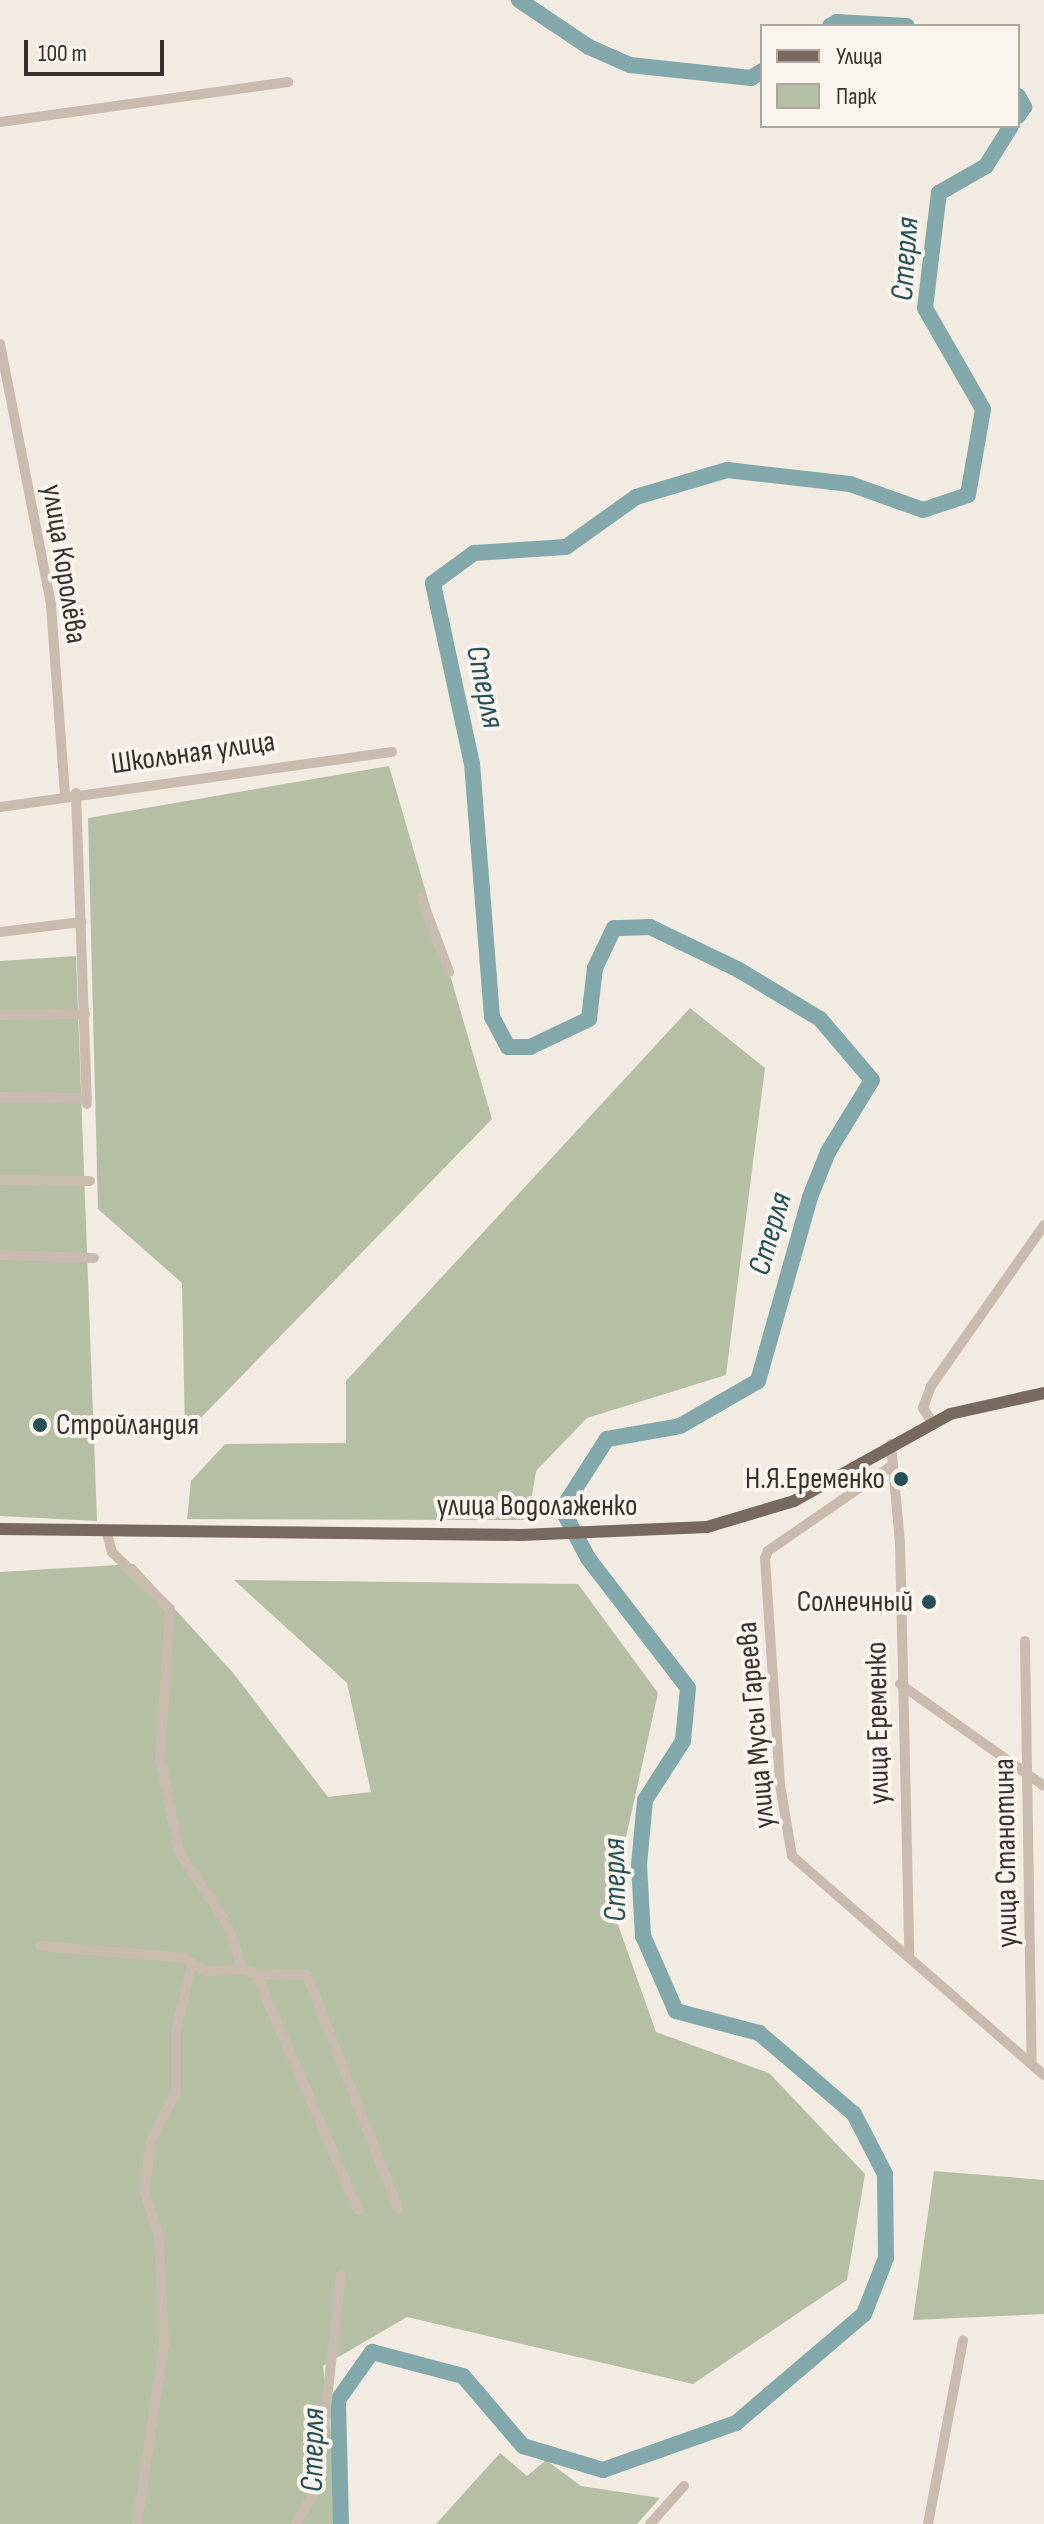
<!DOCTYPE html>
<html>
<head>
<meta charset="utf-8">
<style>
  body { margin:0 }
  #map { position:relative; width:1044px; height:2524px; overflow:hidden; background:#f1ebe2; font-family:"Sofia Sans Condensed",sans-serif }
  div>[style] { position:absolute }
  .green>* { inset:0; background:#b4bfa3 }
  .river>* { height:16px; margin:-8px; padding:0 8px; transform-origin:8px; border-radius:8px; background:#83a8ac }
  .minor>* { height:10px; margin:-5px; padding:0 5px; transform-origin:5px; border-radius:5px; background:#c9bcae }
  .major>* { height:12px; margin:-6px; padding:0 6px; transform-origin:6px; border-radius:6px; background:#78695f }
  .dots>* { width:22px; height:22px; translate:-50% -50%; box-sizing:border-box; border:4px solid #f9f5ee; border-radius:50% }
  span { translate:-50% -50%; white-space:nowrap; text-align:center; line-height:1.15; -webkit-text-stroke:8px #f9f5ee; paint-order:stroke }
  .street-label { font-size:30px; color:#38302c }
  .poi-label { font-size:30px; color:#38302c }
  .left { translate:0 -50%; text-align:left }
  .right { translate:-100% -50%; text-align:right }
  .water-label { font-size:32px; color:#255056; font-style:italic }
  .legend { position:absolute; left:760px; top:24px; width:260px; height:104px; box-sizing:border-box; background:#f9f5ee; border:2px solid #aca6a0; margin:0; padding:10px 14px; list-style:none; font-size:24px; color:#38302c }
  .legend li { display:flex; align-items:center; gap:16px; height:40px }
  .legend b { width:40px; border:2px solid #aca6a0 }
  .scale { position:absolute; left:24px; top:40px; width:140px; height:36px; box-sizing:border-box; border:4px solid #38302c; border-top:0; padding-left:10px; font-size:24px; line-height:28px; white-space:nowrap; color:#38302c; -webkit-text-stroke:6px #f9f5ee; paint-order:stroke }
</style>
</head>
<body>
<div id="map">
  <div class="green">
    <i style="clip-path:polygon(389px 766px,492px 1119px,185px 1434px,182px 1283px,98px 1209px,88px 818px)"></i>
    <i style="clip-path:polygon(76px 956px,97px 1521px,0 1516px,0 961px)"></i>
    <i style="clip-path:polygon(690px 1008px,765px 1068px,726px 1375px,587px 1418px,536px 1471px,528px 1520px,187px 1519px,191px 1481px,225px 1444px,346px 1443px,346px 1381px)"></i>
    <i style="clip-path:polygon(134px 1564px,234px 1674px,328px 1797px,371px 1792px,347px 1683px,234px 1580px,578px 1584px,658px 1693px,611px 1905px,656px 2032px,769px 2073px,865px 2174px,847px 2280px,693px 2384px,407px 2317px,323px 2366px,341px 2524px,0 2524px,0 1572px)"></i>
    <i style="clip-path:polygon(934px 2171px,1044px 2180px,1044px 2314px,913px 2320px)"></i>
    <i style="clip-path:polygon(500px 2453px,527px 2476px,546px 2460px,581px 2486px,660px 2498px,637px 2524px,436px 2524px)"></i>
  </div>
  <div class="river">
    <i style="left:519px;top:0;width:84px;rotate:33.9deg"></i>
    <i style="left:589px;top:47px;width:45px;rotate:23.7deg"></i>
    <i style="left:630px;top:65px;width:122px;rotate:6.1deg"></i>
    <i style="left:751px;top:78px;width:13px;rotate:-32deg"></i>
    <i style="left:830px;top:26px;width:8px;rotate:-30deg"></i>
    <i style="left:837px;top:22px;width:70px;rotate:3.3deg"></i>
    <i style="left:1018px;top:96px;width:13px;rotate:61deg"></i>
    <i style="left:1024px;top:107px;width:11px;rotate:124deg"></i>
    <i style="left:341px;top:2524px;width:124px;rotate:-91.4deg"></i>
    <i style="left:338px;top:2400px;width:59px;rotate:-54.7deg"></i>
    <i style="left:372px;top:2352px;width:94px;rotate:14.8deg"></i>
    <i style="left:463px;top:2376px;width:92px;rotate:49.4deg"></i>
    <i style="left:523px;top:2446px;width:84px;rotate:16.7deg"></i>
    <i style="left:603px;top:2470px;width:141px;rotate:-19.5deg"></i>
    <i style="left:736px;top:2423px;width:168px;rotate:-40.4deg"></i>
    <i style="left:864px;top:2314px;width:60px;rotate:-68.6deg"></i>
    <i style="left:886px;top:2258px;width:84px;rotate:-90.7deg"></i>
    <i style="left:885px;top:2174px;width:68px;rotate:-117.3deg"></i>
    <i style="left:854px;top:2114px;width:125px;rotate:-139.5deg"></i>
    <i style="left:759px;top:2033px;width:86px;rotate:-165.2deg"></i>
    <i style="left:676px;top:2011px;width:82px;rotate:-113.7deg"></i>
    <i style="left:643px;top:1936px;width:71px;rotate:-93.2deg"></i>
    <i style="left:639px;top:1865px;width:65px;rotate:-84.7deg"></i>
    <i style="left:645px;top:1800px;width:70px;rotate:-57.2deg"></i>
    <i style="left:683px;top:1741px;width:53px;rotate:-84.6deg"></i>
    <i style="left:688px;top:1688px;width:164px;rotate:-127.6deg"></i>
    <i style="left:588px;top:1558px;width:55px;rotate:-118deg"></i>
    <i style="left:562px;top:1509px;width:83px;rotate:-57.3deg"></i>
    <i style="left:607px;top:1439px;width:74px;rotate:-10.1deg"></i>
    <i style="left:680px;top:1426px;width:90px;rotate:-30deg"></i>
    <i style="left:758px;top:1381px;width:191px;rotate:-74.2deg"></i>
    <i style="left:810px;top:1197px;width:48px;rotate:-68.2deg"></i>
    <i style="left:828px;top:1152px;width:84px;rotate:-58.6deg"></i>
    <i style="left:872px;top:1080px;width:80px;rotate:-130.4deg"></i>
    <i style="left:820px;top:1019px;width:95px;rotate:-148.8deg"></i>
    <i style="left:739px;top:970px;width:99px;rotate:-154.2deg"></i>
    <i style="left:650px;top:927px;width:36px;rotate:178deg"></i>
    <i style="left:614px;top:928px;width:44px;rotate:115.4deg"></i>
    <i style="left:595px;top:968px;width:51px;rotate:96.7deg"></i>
    <i style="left:589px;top:1019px;width:65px;rotate:154.6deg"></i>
    <i style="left:530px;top:1047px;width:22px;rotate:180deg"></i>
    <i style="left:508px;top:1047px;width:34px;rotate:-118deg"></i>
    <i style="left:492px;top:1017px;width:254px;rotate:-94.5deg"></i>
    <i style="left:472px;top:764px;width:185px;rotate:-102.2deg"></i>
    <i style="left:433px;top:583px;width:51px;rotate:-36.2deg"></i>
    <i style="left:474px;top:553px;width:92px;rotate:-3.7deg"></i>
    <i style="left:566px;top:547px;width:86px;rotate:-35.5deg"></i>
    <i style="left:636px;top:497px;width:95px;rotate:-16.5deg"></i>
    <i style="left:727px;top:470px;width:124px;rotate:6.5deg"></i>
    <i style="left:850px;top:484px;width:77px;rotate:19.6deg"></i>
    <i style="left:923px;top:510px;width:47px;rotate:-18.4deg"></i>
    <i style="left:968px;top:495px;width:87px;rotate:-80.1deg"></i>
    <i style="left:983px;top:409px;width:116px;rotate:-119.9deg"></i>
    <i style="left:925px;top:308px;width:116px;rotate:-83.1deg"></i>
    <i style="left:939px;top:193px;width:54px;rotate:-29.9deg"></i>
    <i style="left:986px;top:166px;width:47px;rotate:-58deg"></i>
  </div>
  <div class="minor">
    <i style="left:0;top:122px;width:291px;rotate:-7.9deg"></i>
    <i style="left:0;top:344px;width:266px;rotate:78.9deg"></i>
    <i style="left:51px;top:605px;width:190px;rotate:85.8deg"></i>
    <i style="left:76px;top:793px;width:311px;rotate:88deg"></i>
    <i style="left:0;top:807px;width:396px;rotate:-8deg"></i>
    <i style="left:421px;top:897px;width:80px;rotate:69.5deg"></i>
    <i style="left:0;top:932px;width:82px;rotate:-7deg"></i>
    <i style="left:0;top:1015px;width:85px;rotate:-0.7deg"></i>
    <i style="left:0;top:1097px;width:87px;rotate:0.7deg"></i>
    <i style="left:0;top:1180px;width:90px;rotate:0.6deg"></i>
    <i style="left:0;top:1255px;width:94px;rotate:1.8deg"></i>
    <i style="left:932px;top:1422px;width:17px;rotate:-123deg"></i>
    <i style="left:923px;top:1408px;width:23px;rotate:-70deg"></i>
    <i style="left:931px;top:1386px;width:197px;rotate:-54.9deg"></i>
    <i style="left:891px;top:1444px;width:98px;rotate:84.8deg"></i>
    <i style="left:900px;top:1542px;width:411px;rotate:88.7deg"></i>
    <i style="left:891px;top:1466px;width:150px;rotate:145.4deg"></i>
    <i style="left:768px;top:1551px;width:8px;rotate:113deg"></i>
    <i style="left:765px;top:1558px;width:227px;rotate:86.2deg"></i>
    <i style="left:780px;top:1785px;width:72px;rotate:80.4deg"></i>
    <i style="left:792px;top:1856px;width:334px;rotate:41deg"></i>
    <i style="left:106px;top:1530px;width:23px;rotate:75deg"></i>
    <i style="left:112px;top:1552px;width:81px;rotate:44.5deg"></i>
    <i style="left:170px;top:1609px;width:147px;rotate:93.9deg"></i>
    <i style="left:160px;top:1756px;width:98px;rotate:78.8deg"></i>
    <i style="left:179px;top:1852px;width:84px;rotate:56.1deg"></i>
    <i style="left:226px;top:1922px;width:51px;rotate:70.5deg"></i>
    <i style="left:1025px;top:1641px;width:423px;rotate:89.1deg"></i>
    <i style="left:900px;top:1684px;width:176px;rotate:35.3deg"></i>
    <i style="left:40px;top:1946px;width:145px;rotate:4.7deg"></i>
    <i style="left:185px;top:1958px;width:23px;rotate:34deg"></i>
    <i style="left:204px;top:1971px;width:39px;rotate:-1deg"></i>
    <i style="left:243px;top:1970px;width:14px;rotate:17deg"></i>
    <i style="left:256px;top:1974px;width:257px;rotate:66.6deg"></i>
    <i style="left:256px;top:1974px;width:51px;rotate:1.1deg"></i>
    <i style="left:307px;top:1975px;width:251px;rotate:68.7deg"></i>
    <i style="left:137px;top:2524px;width:182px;rotate:-81.5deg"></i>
    <i style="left:164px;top:2344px;width:108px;rotate:-92.7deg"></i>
    <i style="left:159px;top:2236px;width:45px;rotate:-108deg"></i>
    <i style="left:145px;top:2193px;width:51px;rotate:-84.4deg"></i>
    <i style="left:150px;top:2142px;width:56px;rotate:-62.5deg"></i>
    <i style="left:176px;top:2092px;width:61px;rotate:-90deg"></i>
    <i style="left:176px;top:2031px;width:70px;rotate:-76.8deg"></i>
    <i style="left:296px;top:2524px;width:42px;rotate:-59.7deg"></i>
    <i style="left:317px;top:2488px;width:214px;rotate:-83.6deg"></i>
    <i style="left:650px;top:2524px;width:51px;rotate:-48.2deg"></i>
    <i style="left:928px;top:2524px;width:187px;rotate:-79.2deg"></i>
  </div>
  <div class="major">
    <i style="left:0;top:1529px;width:521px;rotate:0.66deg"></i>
    <i style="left:521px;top:1535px;width:186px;rotate:-2.5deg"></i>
    <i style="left:707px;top:1527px;width:91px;rotate:-16.6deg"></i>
    <i style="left:794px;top:1501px;width:179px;rotate:-29.1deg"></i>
    <i style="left:950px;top:1414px;width:96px;rotate:-12.6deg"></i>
  </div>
  <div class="dots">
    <i style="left:40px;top:1425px;background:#255056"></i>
    <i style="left:901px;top:1479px;background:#255056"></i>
    <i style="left:929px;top:1602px;background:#255056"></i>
  </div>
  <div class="street-label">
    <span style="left:64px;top:564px;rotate:81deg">улица Королёва</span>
    <span style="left:193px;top:753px;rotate:-8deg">Школьная улица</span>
    <span style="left:537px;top:1506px">улица Водолаженко</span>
    <span style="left:878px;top:1723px;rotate:-91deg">улица Еременко</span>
    <span style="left:756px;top:1725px;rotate:-95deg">улица Мусы Гареева</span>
    <span style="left:1006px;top:1853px;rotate:-91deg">улица Станотина</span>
  </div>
  <div class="poi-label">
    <span class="left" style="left:56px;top:1425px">Стройландия</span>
    <span class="right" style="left:885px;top:1479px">Н.Я.Еременко</span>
    <span class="right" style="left:913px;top:1602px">Солнечный</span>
  </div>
  <div class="water-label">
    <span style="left:906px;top:259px;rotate:-86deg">Стерля</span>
    <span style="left:484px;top:687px;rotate:78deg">Стерля</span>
    <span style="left:771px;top:1234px;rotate:-74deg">Стерля</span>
    <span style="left:616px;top:1880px;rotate:-91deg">Стерля</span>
    <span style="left:314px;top:2450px;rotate:-89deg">Стерля</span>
  </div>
  <ul class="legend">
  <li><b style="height:10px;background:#78695f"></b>Улица</li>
  <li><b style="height:22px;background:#b4bfa3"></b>Парк</li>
  </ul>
  <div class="scale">100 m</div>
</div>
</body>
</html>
